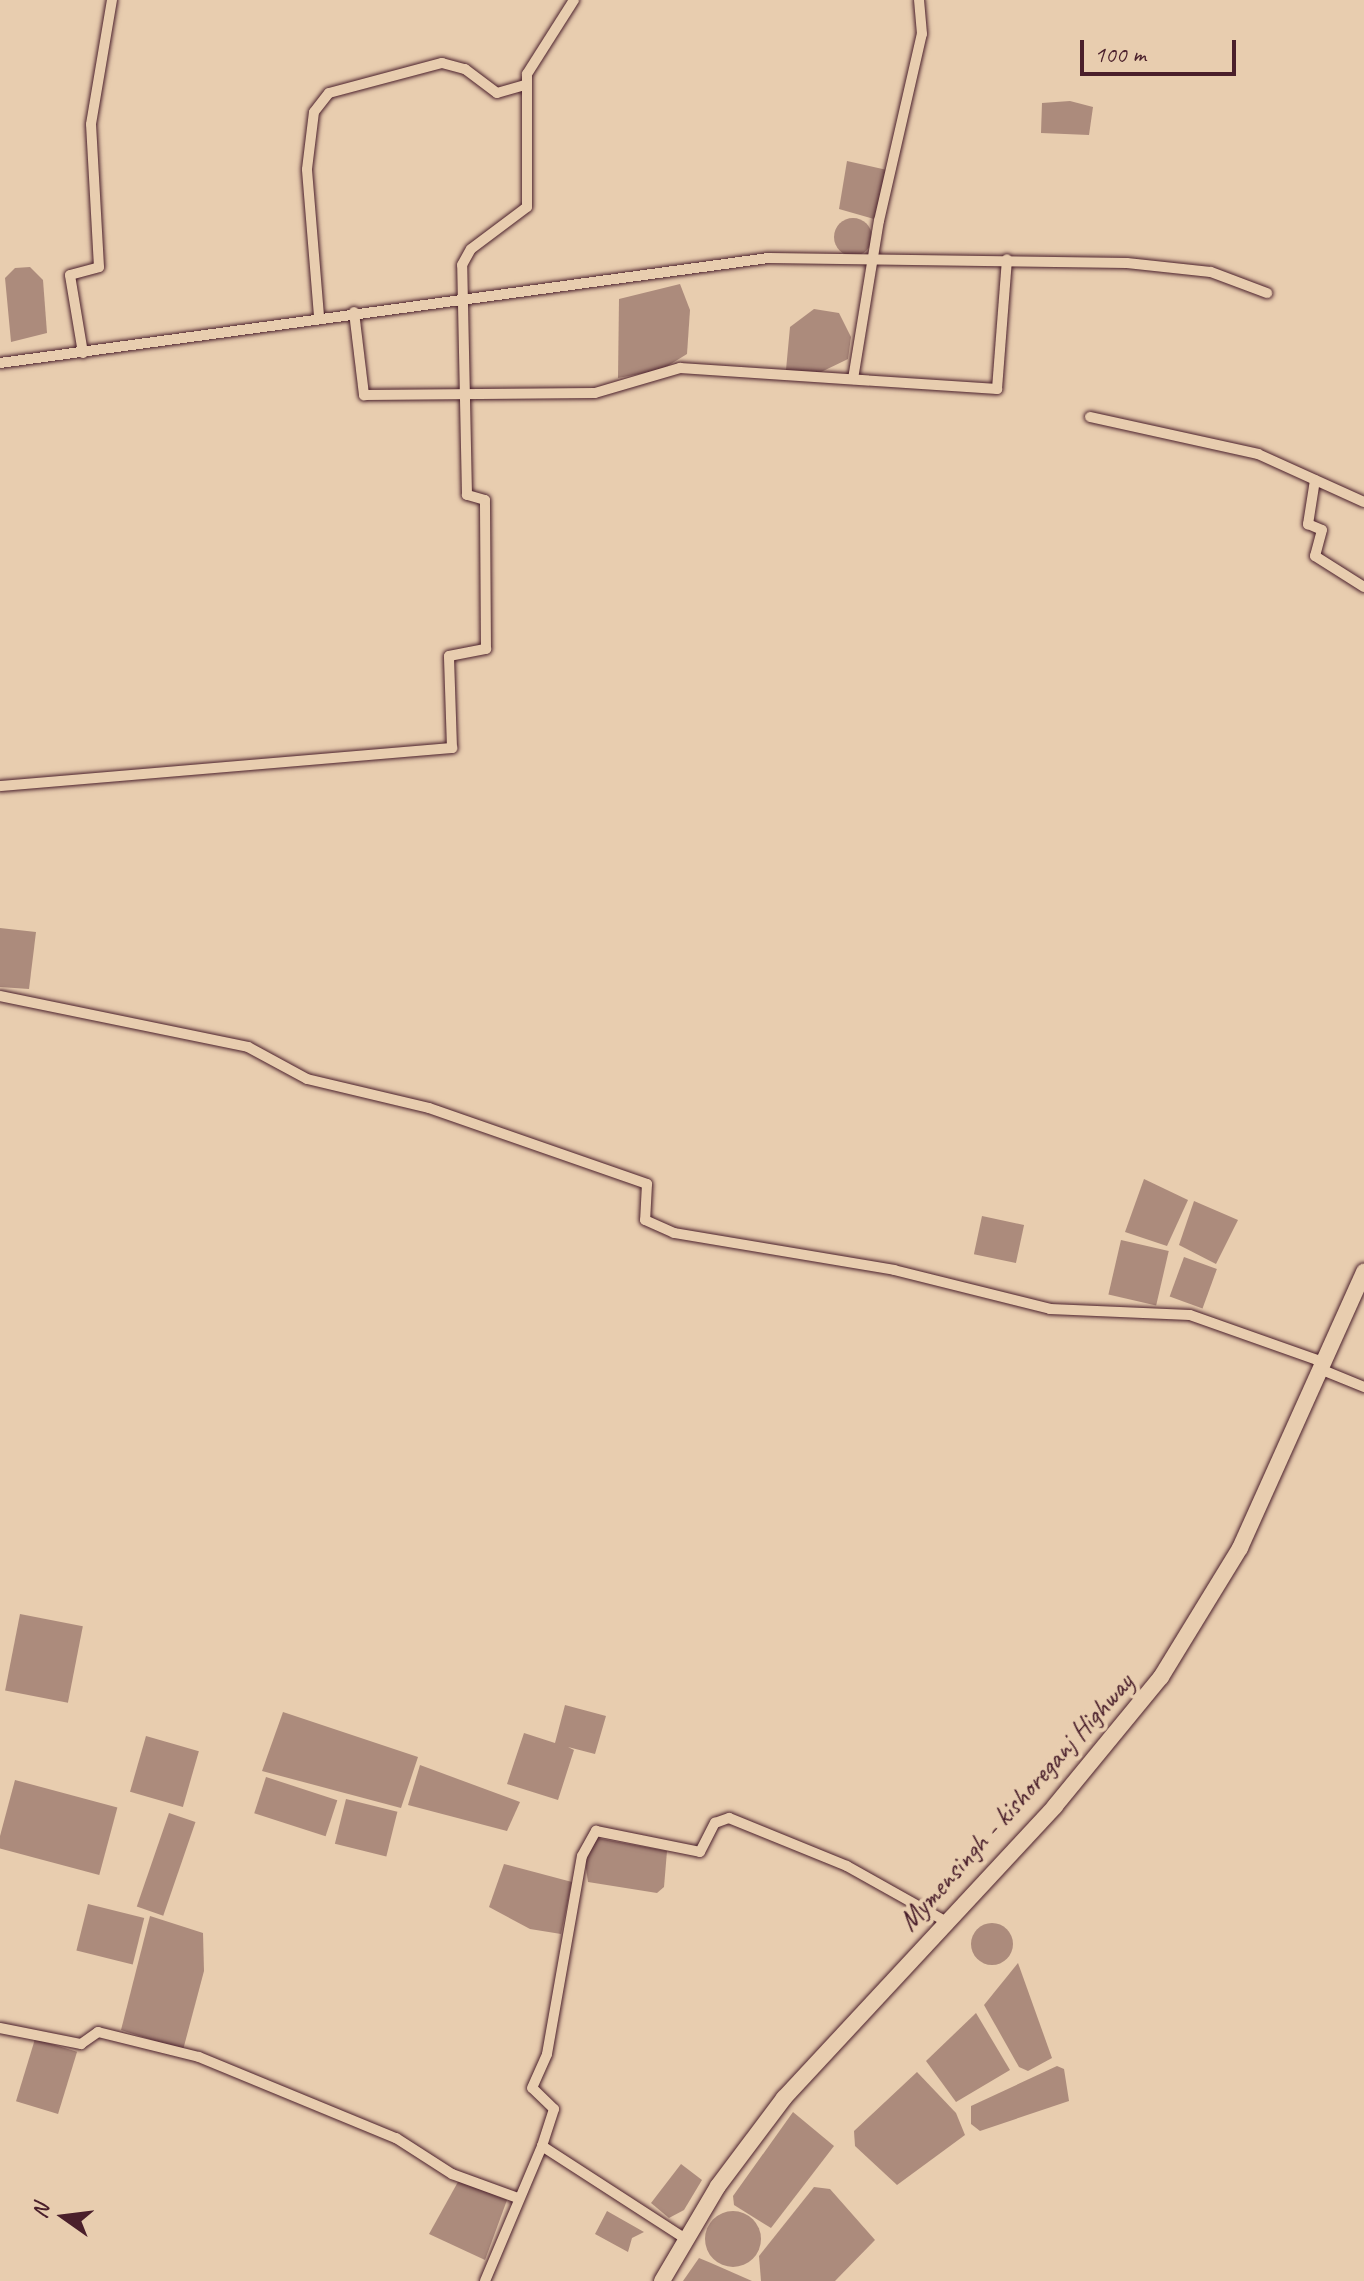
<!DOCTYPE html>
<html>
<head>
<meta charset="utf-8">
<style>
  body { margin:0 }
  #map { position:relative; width:1364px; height:2281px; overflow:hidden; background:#e8cdaf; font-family:Caveat,sans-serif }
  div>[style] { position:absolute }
  .water>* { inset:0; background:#ac8b7c; transform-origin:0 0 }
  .round { border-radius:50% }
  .roads { filter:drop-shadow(0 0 2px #4a1f2b) drop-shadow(0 0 2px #4a1f2b) }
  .minor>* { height:10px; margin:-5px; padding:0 5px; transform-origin:5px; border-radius:5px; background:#e8cdaf }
  .primary>* { height:16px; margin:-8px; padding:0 8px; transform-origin:8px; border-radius:8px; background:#e8cdaf }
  span { translate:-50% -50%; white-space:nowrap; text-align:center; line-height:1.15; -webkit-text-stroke:8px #e8cdaf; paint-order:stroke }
  .street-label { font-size:28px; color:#4a1f2b }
  .north { position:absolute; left:24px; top:2177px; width:80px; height:80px; -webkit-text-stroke:6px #e8cdaf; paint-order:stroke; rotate:284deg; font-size:22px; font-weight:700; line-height:32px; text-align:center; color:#4a1f2b }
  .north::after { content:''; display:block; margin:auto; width:28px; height:36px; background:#4a1f2b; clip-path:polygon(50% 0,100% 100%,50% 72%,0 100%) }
  .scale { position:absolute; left:1080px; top:40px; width:156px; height:36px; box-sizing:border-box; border:4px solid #4a1f2b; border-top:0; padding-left:10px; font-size:24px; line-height:28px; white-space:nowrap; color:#4a1f2b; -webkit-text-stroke:6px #e8cdaf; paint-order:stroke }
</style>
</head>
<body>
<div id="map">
  <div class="water">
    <i style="clip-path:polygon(1070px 101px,1093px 107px,1089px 135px,1041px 133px,1042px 103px)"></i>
    <i style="clip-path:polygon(847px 161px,887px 170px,874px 219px,839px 209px)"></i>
    <i class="round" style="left:834px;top:218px;width:38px;height:38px"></i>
    <i style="clip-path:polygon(30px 267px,43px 280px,47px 333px,11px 342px,5px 278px,15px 268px)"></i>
    <i style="clip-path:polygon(680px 284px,690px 310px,687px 354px,661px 370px,618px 378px,619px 299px)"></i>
    <i style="clip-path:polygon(814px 309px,839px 313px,851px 337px,848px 359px,817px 374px,786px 370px,790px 327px)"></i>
    <i style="clip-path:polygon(0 928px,36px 932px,29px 989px,0 987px)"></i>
    <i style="clip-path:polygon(1144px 1179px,1188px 1200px,1167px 1246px,1125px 1232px)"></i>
    <i style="clip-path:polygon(1194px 1201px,1238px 1220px,1216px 1264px,1179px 1245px)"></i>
    <i style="left:982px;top:1216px;width:43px;height:39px;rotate:12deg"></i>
    <i style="left:1121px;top:1240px;width:49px;height:56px;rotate:13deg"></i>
    <i style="left:1184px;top:1257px;width:35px;height:42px;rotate:20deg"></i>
    <i style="left:20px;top:1614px;width:64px;height:78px;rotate:11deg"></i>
    <i style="clip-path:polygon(565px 1705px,606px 1716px,595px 1754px,568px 1747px,574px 1750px,558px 1800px,507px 1784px,524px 1733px,555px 1743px)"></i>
    <i style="clip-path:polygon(283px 1712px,418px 1757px,401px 1808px,262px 1771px)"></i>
    <i style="left:146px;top:1736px;width:55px;height:58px;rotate:16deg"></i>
    <i style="clip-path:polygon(420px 1765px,520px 1802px,507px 1831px,408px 1805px)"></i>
    <i style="left:266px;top:1777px;width:75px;height:38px;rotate:18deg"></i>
    <i style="left:15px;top:1780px;width:106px;height:70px;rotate:15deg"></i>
    <i style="left:346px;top:1799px;width:53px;height:46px;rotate:14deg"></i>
    <i style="left:169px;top:1813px;width:28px;height:99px;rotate:19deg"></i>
    <i style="clip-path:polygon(597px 1838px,667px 1851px,664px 1887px,657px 1893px,588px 1882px,585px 1862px)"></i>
    <i style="clip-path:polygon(504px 1864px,572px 1882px,561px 1934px,530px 1929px,489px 1907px)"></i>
    <i style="left:88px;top:1904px;width:58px;height:48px;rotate:14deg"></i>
    <i style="clip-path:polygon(150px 1916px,203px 1933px,204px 1971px,183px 2050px,121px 2030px)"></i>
    <i class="round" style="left:971px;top:1923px;width:42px;height:42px"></i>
    <i style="clip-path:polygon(1018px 1963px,1052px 2058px,1028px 2071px,1019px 2067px,984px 2005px)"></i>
    <i style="clip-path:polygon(976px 2013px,1010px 2070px,956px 2102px,926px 2061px)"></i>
    <i style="left:35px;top:2039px;width:44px;height:65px;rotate:17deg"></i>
    <i style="clip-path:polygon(1057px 2066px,1064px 2069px,1069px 2101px,980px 2131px,971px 2124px,971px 2106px)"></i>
    <i style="clip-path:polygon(917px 2072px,956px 2113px,965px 2135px,897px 2185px,855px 2146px,854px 2131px)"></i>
    <i style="clip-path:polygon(793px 2112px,834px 2146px,771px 2228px,734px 2205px,733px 2196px)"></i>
    <i style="clip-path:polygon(681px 2164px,702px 2180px,684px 2210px,669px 2218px,651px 2203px)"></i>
    <i style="clip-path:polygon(459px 2180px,507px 2200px,485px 2260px,429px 2234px)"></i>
    <i style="clip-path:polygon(814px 2187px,830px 2189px,875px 2240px,835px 2281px,761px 2281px,759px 2256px)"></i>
    <i style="clip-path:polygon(607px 2211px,644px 2232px,632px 2238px,628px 2252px,595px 2234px)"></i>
    <i class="round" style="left:705px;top:2211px;width:56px;height:56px"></i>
    <i style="clip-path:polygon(699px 2258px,711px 2263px,752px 2281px,683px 2281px)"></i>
  </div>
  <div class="roads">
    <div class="minor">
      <i style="left:354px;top:312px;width:84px;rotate:83.1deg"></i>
      <i style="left:364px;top:395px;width:231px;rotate:-0.5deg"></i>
      <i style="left:595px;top:393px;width:89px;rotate:-16.4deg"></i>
      <i style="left:680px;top:368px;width:318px;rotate:3.8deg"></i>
      <i style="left:997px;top:389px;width:130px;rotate:-85.6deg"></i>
      <i style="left:319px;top:316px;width:147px;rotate:-94.7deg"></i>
      <i style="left:307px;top:169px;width:57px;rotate:-83deg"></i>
      <i style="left:314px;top:112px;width:24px;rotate:-52deg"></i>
      <i style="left:329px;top:93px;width:117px;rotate:-14.9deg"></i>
      <i style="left:442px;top:63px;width:24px;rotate:15deg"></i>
      <i style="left:465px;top:69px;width:40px;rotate:37deg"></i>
      <i style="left:497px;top:93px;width:29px;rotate:-16deg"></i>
      <i style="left:83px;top:353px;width:79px;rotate:-99.5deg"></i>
      <i style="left:70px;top:275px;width:30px;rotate:-15deg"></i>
      <i style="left:99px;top:267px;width:143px;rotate:-93.2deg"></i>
      <i style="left:91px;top:124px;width:126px;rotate:-80.4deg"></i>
      <i style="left:0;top:363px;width:776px;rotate:-7.78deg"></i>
      <i style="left:769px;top:258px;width:358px;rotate:0.8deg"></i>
      <i style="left:1127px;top:263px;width:84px;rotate:6.1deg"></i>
      <i style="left:1211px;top:272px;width:60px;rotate:20.6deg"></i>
      <i style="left:853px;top:379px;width:160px;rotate:-80.7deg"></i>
      <i style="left:879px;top:221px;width:192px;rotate:-77.1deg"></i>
      <i style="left:922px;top:34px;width:34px;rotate:-95deg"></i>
      <i style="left:1090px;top:417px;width:172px;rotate:12.4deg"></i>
      <i style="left:1258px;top:454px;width:116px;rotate:24.4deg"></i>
      <i style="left:1315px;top:480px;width:45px;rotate:99deg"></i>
      <i style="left:1308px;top:524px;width:15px;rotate:23deg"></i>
      <i style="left:1322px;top:530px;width:27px;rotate:105deg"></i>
      <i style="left:1315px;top:556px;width:58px;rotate:32.3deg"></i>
      <i style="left:0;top:786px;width:454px;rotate:-4.8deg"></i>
      <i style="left:452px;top:748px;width:92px;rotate:-91.9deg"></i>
      <i style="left:449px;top:656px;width:38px;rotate:-11deg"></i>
      <i style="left:486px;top:649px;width:149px;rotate:-90.4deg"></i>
      <i style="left:485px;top:500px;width:19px;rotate:-164deg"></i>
      <i style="left:467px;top:495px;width:230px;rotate:-91.2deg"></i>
      <i style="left:462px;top:265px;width:18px;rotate:-61deg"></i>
      <i style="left:471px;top:249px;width:70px;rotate:-36.9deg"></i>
      <i style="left:527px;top:207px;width:133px;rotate:-90deg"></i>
      <i style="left:527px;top:74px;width:88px;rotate:-57.6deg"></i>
      <i style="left:0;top:996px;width:253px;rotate:11.6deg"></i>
      <i style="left:248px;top:1047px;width:67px;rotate:28.5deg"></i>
      <i style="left:307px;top:1079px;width:125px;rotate:13.4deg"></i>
      <i style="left:429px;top:1108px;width:231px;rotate:19.2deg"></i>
      <i style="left:647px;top:1184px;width:36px;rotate:93deg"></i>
      <i style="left:645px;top:1220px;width:32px;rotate:24deg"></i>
      <i style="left:674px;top:1233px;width:223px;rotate:9.5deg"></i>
      <i style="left:894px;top:1270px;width:161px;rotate:14deg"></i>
      <i style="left:1050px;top:1309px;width:140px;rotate:2.5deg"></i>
      <i style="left:1190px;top:1315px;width:141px;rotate:19.5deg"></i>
      <i style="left:1320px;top:1369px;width:48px;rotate:22.2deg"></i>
      <i style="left:0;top:2028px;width:83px;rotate:11.2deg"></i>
      <i style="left:81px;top:2044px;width:21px;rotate:-35deg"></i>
      <i style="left:98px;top:2032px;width:104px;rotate:13.9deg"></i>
      <i style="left:199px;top:2057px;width:213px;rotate:22.4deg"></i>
      <i style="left:396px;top:2138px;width:67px;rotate:32.7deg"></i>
      <i style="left:452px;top:2174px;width:70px;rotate:20deg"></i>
      <i style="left:542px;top:2146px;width:39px;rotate:-72deg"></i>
      <i style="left:554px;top:2109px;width:30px;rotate:-136deg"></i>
      <i style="left:532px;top:2088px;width:37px;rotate:-66deg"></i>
      <i style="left:547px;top:2054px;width:201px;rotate:-80deg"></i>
      <i style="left:582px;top:1856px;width:29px;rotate:-61deg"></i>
      <i style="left:596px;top:1831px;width:106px;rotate:11.4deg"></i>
      <i style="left:700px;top:1852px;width:33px;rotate:-63deg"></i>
      <i style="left:715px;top:1823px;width:15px;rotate:-20deg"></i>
      <i style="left:729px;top:1818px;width:127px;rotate:22.1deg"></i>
      <i style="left:847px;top:1866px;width:112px;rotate:29.3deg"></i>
      <i style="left:485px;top:2281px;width:147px;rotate:-67.1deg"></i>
      <i style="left:542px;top:2146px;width:171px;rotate:32.9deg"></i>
    </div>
    <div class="primary">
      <i style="left:662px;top:2281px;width:110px;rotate:-59.5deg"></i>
      <i style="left:718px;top:2186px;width:110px;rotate:-53.1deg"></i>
      <i style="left:784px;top:2098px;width:398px;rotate:-47.1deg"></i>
      <i style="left:1055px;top:1806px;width:167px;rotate:-50.6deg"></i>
      <i style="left:1161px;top:1677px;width:151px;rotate:-58.5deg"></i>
      <i style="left:1240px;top:1548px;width:303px;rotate:-65.8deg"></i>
    </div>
  </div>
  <div class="street-label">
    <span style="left:1016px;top:1802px;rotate:-48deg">Mymensingh - kishoreganj Highway</span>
  </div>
  <div class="north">N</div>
  <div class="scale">100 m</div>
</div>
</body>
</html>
